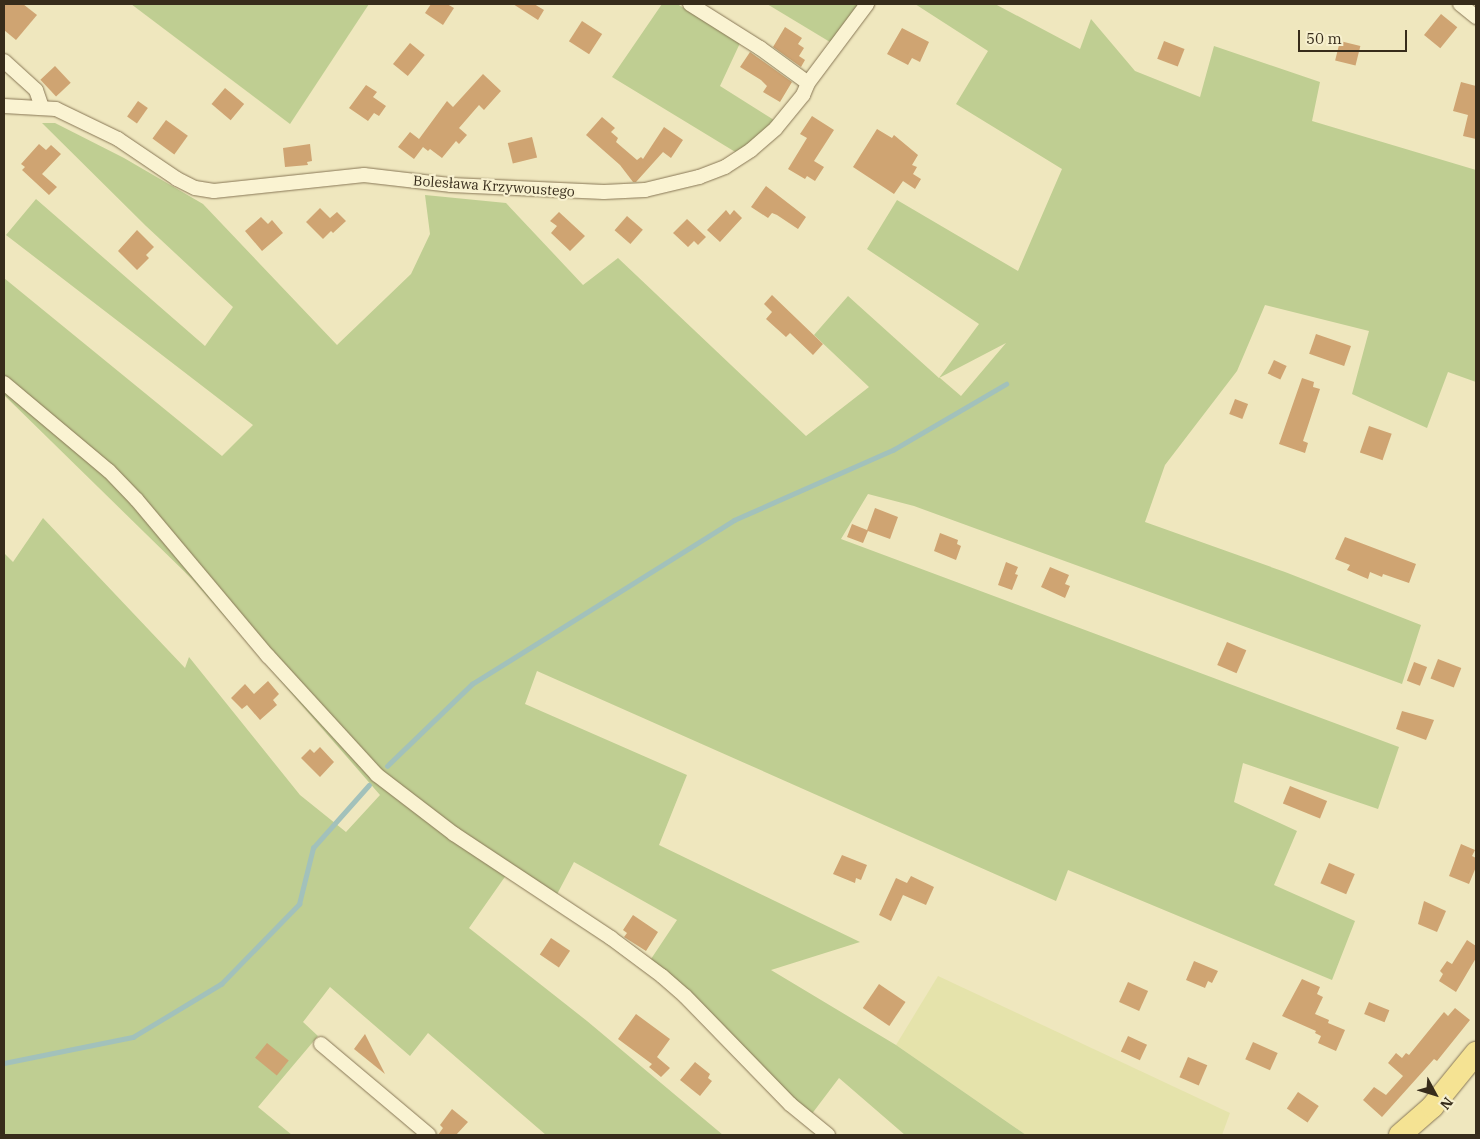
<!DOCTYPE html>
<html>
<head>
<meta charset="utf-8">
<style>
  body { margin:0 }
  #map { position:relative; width:1480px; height:1139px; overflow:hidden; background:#efe7be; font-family:"IBM Plex Serif",serif }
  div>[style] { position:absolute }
  .farmland>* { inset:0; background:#e5e3ab }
  .green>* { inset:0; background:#bfce92 }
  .stream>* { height:4.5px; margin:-2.25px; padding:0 2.25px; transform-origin:2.25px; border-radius:2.25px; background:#a2c1bb }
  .building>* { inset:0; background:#cfa472; transform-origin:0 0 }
  .roads { filter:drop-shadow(0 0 1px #887756) drop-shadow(0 0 1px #887756) }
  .minor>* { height:14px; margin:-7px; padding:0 7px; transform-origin:7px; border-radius:7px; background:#faf3d2 }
  .primary>* { height:22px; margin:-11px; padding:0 11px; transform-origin:11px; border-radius:11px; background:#f5e393 }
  span { translate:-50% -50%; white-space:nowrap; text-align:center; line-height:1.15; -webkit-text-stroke:4.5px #f7f0ce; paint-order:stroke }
  .street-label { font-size:14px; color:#372c1b }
  .frame { position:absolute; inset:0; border:5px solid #372c1b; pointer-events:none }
  .north { position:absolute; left:1410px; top:1069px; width:50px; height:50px; -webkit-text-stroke:4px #f7f0ce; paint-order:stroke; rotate:129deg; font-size:14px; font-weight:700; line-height:20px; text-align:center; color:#372c1b }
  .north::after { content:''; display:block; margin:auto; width:18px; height:22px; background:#372c1b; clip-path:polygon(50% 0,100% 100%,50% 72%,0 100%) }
  .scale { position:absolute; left:1298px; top:30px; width:109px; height:22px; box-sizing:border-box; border:2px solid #372c1b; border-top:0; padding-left:6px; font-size:15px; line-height:18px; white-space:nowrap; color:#372c1b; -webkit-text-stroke:4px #f7f0ce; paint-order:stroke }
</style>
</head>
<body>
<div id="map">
  <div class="farmland">
    <i style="clip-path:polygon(938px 976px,1230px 1113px,1222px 1135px,1026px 1135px,896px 1045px)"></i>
  </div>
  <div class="green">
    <i style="clip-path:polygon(131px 4px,369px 4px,290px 124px)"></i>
    <i style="clip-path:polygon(662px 4px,677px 4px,741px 41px,720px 86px,774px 120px,756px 141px,737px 153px,612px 77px)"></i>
    <i style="clip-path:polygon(767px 4px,860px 4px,830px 42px)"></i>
    <i style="clip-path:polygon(evenodd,915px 4px,995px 4px,1080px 49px,1091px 19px,1135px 71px,1200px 97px,1214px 46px,1320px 82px,1312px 121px,1476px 170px,1476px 382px,1448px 372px,1427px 428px,1352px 394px,1369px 331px,1265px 305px,1237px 371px,1165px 465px,1145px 522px,1285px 572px,1421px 625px,1402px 684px,914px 506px,868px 494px,841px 539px,1399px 747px,1378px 809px,1243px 763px,1234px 802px,1297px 831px,1274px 885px,1355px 921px,1332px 980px,1068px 870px,1056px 901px,537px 671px,525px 704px,687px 775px,659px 845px,860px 942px,771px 970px,896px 1045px,1026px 1135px,905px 1135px,839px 1078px,808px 1119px,647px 965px,677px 920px,574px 862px,554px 900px,509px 871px,469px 928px,587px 1021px,723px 1135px,546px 1135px,428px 1033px,410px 1056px,330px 987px,303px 1022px,318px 1036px,258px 1107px,292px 1135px,4px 1135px,4px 556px,5px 554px,13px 562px,43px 518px,185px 668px,189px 657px,300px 795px,346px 832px,380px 795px,192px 579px,4px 395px,4px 278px,222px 456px,253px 425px,6px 235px,36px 199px,205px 346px,233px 307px,146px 226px,42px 123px,55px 123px,124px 158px,203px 204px,337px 345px,411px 274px,430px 234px,425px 195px,506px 203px,583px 285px,618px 258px,806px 436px,869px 387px,814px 335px,848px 296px,939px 378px,979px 324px,867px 249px,897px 200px,1018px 271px,1062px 169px,956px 104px,988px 51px,915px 4px,1006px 343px,961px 396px,940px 378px,939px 378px,1006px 343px)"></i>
  </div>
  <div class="stream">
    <i style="left:387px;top:766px;width:118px;rotate:-44deg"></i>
    <i style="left:472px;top:684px;width:309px;rotate:-32deg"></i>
    <i style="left:734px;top:520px;width:174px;rotate:-23.8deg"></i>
    <i style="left:893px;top:450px;width:131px;rotate:-30.3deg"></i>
    <i style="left:4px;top:1063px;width:132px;rotate:-11.4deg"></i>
    <i style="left:133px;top:1037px;width:103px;rotate:-31.1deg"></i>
    <i style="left:221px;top:984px;width:112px;rotate:-45.7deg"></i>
    <i style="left:299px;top:904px;width:58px;rotate:-76deg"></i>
    <i style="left:313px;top:848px;width:84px;rotate:-48.4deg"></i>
  </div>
  <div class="building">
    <i style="clip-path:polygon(4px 4px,23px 4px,37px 15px,16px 40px,4px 30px)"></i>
    <i style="clip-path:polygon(431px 4px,447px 4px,454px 8px,443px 25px,425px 13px)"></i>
    <i style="clip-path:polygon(513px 4px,534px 4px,544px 10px,538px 20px)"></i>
    <i style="left:1441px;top:14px;width:21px;height:27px;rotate:39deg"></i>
    <i style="left:582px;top:21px;width:24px;height:24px;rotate:33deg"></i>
    <i style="clip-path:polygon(785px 27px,802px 38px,798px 44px,804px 48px,799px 56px,805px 60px,801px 67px,773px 47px)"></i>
    <i style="clip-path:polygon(902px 28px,929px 42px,920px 62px,912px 58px,908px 65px,887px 54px)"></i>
    <i style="left:1164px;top:41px;width:22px;height:19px;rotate:21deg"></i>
    <i style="left:1340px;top:41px;width:21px;height:20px;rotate:14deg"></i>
    <i style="left:410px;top:43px;width:19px;height:27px;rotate:39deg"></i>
    <i style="clip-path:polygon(750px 52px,792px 82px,780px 102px,763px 92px,767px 86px,761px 80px,740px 67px)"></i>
    <i style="left:55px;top:66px;width:23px;height:20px;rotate:47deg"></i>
    <i style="clip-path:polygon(483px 74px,501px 91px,484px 110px,479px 105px,459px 128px,467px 135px,459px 144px,456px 141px,442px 158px,430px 149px,428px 151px,423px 147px,414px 159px,398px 147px,410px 132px,419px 139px,447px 101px,453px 107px)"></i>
    <i style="clip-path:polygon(1461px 82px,1476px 86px,1476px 139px,1463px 136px,1468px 115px,1453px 111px)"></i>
    <i style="clip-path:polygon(366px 85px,377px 92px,373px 97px,386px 106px,379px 116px,374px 113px,368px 121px,349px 108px)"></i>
    <i style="left:225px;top:88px;width:25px;height:21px;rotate:40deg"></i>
    <i style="left:138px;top:101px;width:12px;height:19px;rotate:35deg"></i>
    <i style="clip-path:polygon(812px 116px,834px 130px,814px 161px,824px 167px,815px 181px,807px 176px,805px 179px,788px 169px,807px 138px,800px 134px)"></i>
    <i style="clip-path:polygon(602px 117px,615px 128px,611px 132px,618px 138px,616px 142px,637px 160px,641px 157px,643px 159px,664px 127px,683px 140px,671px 158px,663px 152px,636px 182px,633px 182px,620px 165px,586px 135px)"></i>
    <i style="left:166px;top:120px;width:27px;height:23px;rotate:36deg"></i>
    <i style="clip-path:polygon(877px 129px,892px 138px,894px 135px,918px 155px,912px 165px,917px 167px,913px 174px,921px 179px,915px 189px,903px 181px,894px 194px,853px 167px)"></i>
    <i style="left:532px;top:137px;width:21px;height:25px;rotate:76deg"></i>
    <i style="clip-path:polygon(39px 144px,46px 150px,51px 145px,61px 154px,42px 174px,57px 187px,49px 195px,22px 170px,25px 167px,21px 164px)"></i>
    <i style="clip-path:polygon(310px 144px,312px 161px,307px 162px,308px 165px,285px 167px,283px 148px)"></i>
    <i style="clip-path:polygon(766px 186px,806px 217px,798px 229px,777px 215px,772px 213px,768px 218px,751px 207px)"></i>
    <i style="clip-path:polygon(320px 208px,330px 218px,337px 212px,346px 221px,333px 233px,331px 231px,323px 239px,306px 222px)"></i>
    <i style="clip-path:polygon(726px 210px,730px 215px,734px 210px,742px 218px,720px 242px,707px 230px)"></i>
    <i style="clip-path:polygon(559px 212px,585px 236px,570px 251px,551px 233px,557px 226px,550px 221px)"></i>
    <i style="left:627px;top:216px;width:21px;height:19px;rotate:41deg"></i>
    <i style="clip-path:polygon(261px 217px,268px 224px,272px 220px,283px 233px,262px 251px,245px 231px)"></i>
    <i style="clip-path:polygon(687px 219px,706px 237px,698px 245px,694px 241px,688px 247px,673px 233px)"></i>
    <i style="clip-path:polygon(137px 230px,154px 247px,146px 255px,149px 258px,137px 270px,118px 251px)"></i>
    <i style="clip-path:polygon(772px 295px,823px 344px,813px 355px,790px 333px,786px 337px,766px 319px,772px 312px,764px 304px)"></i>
    <i style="left:1316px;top:334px;width:37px;height:21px;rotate:19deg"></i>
    <i style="left:1274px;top:360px;width:14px;height:15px;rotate:25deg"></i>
    <i style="clip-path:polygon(1302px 378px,1314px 382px,1313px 387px,1320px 389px,1303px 441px,1308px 443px,1305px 453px,1279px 444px)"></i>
    <i style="left:1235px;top:399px;width:14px;height:16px;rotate:21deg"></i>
    <i style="left:1369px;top:426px;width:24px;height:28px;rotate:19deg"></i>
    <i style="clip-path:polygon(875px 508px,898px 517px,890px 539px,868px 531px,863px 543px,847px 537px,852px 524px,867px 530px)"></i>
    <i style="clip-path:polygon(940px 533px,958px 540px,957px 544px,961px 546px,956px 560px,934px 551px)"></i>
    <i style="clip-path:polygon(1345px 537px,1416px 564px,1409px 583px,1383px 574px,1382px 577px,1370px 572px,1368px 579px,1347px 570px,1350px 565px,1335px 559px)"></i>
    <i style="clip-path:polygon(1006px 562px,1018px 567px,1015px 574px,1018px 575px,1012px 590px,998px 585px)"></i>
    <i style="clip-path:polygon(1050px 567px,1069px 575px,1065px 584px,1070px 586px,1065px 598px,1041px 587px)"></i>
    <i style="left:1227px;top:642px;width:21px;height:25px;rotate:23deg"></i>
    <i style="left:1438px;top:659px;width:25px;height:21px;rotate:21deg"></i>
    <i style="left:1414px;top:662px;width:14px;height:20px;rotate:21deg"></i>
    <i style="clip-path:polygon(268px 681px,279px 694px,273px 700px,277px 705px,260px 720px,247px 705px,242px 709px,231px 698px,245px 684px,254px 694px)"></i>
    <i style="clip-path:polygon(1402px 711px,1434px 720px,1426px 740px,1396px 729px)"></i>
    <i style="clip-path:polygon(320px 747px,334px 762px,320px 777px,301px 758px,310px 749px,314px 753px)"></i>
    <i style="left:1290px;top:786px;width:40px;height:19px;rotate:22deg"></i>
    <i style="clip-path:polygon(1461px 844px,1475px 850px,1472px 856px,1476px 858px,1476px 867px,1469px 884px,1449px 876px)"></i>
    <i style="clip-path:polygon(842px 855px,867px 865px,861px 880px,856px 878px,855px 883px,833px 874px)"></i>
    <i style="left:1329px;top:863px;width:28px;height:22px;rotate:23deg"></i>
    <i style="clip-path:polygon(911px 876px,934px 887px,926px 905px,903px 895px,891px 921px,879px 915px,896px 878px,907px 883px)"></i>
    <i style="clip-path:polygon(1424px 901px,1446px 911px,1437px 932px,1418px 924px)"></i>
    <i style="clip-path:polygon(633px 915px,658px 932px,646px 951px,624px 937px,627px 933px,623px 930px)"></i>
    <i style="left:551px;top:938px;width:23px;height:20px;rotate:34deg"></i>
    <i style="clip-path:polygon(1467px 940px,1476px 946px,1476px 958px,1456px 992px,1439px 981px,1443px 974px,1440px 971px,1447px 961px,1452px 964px)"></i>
    <i style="clip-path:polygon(1194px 961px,1218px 971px,1212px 983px,1208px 981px,1205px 988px,1186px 980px)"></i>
    <i style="clip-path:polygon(1302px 979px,1320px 987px,1317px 994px,1323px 997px,1315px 1014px,1329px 1020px,1328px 1023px,1345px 1030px,1336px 1051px,1318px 1043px,1321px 1036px,1315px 1033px,1316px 1031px,1282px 1016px)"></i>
    <i style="left:1128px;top:982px;width:22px;height:22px;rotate:24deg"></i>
    <i style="left:879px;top:984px;width:32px;height:29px;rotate:34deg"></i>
    <i style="left:1369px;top:1002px;width:22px;height:13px;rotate:22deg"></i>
    <i style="clip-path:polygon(1455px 1008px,1470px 1020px,1437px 1061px,1434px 1059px,1382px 1117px,1363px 1100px,1374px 1087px,1386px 1095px,1403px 1076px,1388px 1063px,1396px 1053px,1402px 1058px,1406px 1053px,1409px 1055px,1444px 1012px,1448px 1016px)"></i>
    <i style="clip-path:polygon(636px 1014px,670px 1039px,657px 1057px,670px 1068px,661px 1077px,649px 1067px,652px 1064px,618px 1039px)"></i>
    <i style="clip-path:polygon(365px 1034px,385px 1074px,354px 1049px)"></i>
    <i style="left:1128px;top:1036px;width:21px;height:17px;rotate:25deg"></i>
    <i style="left:1253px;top:1042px;width:27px;height:19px;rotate:24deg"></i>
    <i style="left:267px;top:1043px;width:28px;height:19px;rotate:39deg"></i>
    <i style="left:1188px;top:1057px;width:21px;height:22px;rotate:23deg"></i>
    <i style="clip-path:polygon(695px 1062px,710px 1074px,708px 1078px,712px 1081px,700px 1096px,680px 1080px)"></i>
    <i style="left:1298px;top:1092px;width:25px;height:20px;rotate:34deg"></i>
    <i style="clip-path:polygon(452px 1109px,468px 1122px,456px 1135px,438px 1135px,443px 1128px,440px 1125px)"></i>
  </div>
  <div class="roads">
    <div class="minor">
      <i style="left:690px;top:4px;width:83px;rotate:32.2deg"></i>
      <i style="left:760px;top:48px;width:59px;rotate:36.1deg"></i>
      <i style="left:1460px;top:4px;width:21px;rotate:39deg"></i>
      <i style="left:4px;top:61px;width:43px;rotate:42.2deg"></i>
      <i style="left:36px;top:90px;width:18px;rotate:71deg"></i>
      <i style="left:4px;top:106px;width:52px;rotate:3.3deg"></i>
      <i style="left:56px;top:109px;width:69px;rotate:25.8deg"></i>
      <i style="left:118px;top:139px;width:71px;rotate:34.1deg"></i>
      <i style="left:177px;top:179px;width:20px;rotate:27deg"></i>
      <i style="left:195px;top:188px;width:19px;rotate:9deg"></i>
      <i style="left:214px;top:191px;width:151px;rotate:-6.1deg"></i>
      <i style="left:364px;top:175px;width:88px;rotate:6.6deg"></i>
      <i style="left:451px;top:185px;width:153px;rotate:2.6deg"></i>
      <i style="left:604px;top:192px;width:41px;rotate:-2.8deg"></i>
      <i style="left:645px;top:190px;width:56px;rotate:-13.5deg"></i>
      <i style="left:699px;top:177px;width:28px;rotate:-21deg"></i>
      <i style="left:725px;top:167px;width:31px;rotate:-33deg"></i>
      <i style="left:751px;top:150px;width:33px;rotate:-41deg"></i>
      <i style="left:776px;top:128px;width:43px;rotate:-50.7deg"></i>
      <i style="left:803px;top:95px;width:13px;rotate:-67deg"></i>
      <i style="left:808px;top:83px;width:99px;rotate:-53.2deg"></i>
      <i style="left:4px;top:383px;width:137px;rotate:40deg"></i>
      <i style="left:109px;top:471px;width:40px;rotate:46deg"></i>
      <i style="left:137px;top:500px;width:204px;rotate:50deg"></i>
      <i style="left:268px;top:656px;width:161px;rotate:47.5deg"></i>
      <i style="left:377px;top:775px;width:97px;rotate:37.5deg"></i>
      <i style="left:454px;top:834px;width:188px;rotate:33.5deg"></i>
      <i style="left:611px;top:938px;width:64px;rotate:36.7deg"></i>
      <i style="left:662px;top:976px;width:30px;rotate:41deg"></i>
      <i style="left:685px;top:996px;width:151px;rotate:45.8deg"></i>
      <i style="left:790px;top:1104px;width:49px;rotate:39.2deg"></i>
      <i style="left:321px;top:1044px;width:141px;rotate:40.1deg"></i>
    </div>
    <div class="primary">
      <i style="left:1400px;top:1135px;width:43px;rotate:-41.2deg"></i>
      <i style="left:1432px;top:1107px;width:70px;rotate:-50.8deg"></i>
    </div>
  </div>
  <div class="street-label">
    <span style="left:494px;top:186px;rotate:4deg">Bolesława Krzywoustego</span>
  </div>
  <div class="frame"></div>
  <div class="north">N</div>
  <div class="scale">50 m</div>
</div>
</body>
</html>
